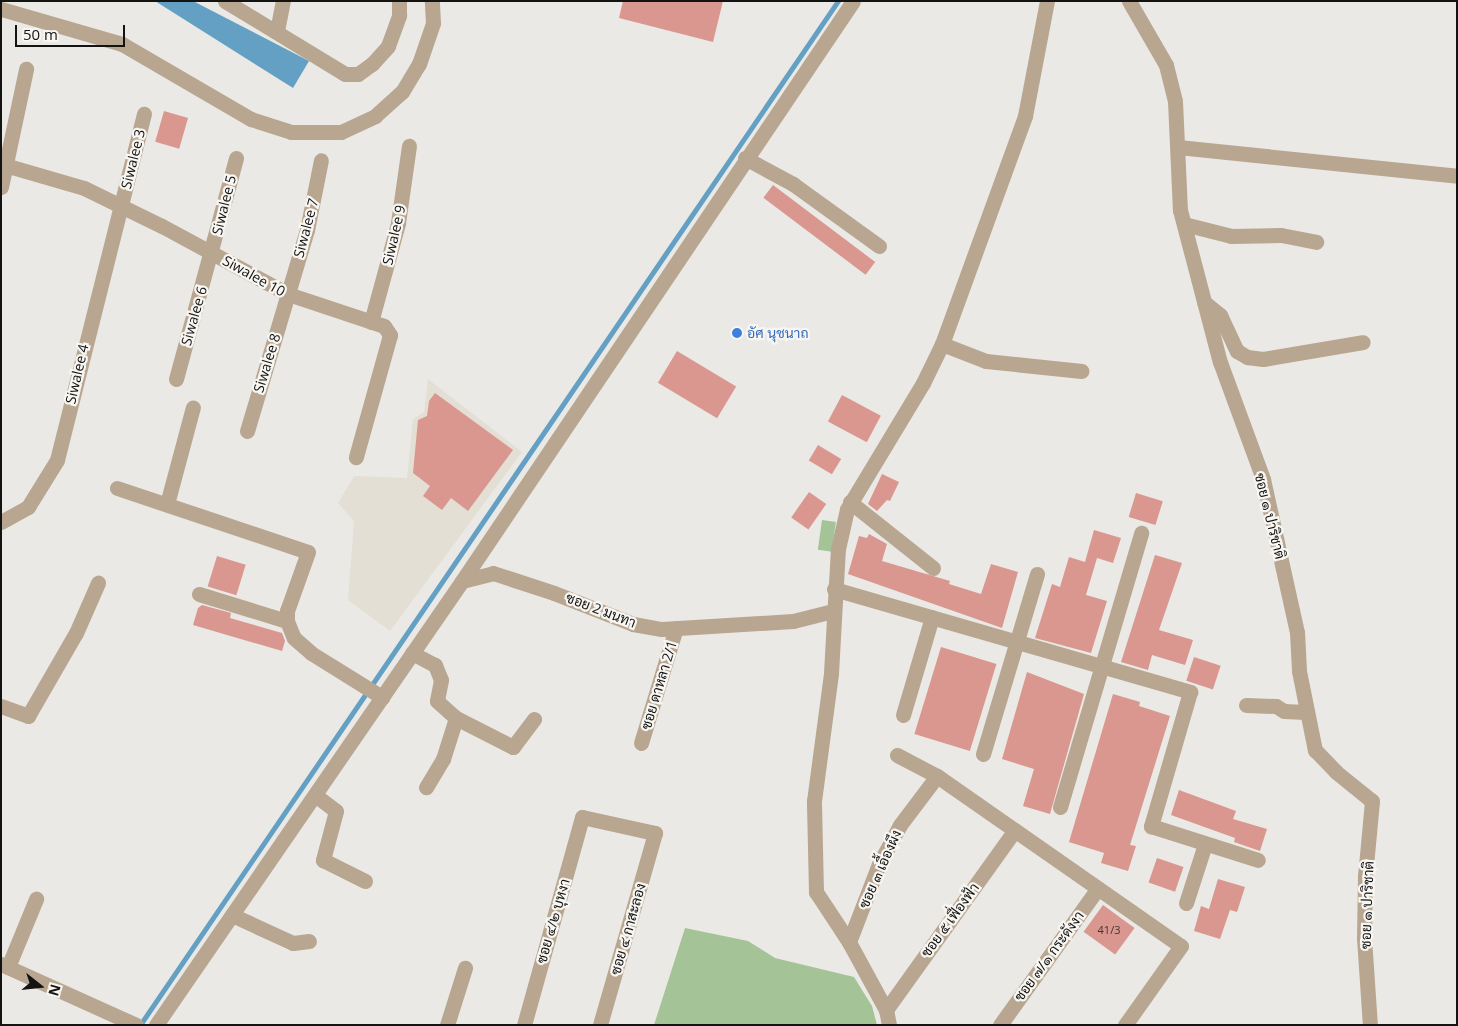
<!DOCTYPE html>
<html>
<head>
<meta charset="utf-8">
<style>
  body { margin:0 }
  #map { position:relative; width:1458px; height:1026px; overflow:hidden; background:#eae9e5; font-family:"Open Sans",Sarabun,sans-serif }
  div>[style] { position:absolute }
  .built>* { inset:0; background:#e3dfd4 }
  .green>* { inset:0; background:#a4c497; transform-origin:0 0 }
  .water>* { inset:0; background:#63a0c3 }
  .stream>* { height:4.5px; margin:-2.25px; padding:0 2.25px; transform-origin:2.25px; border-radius:2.25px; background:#63a0c3 }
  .building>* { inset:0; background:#d9978f; transform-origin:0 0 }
  .street>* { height:15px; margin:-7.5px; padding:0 7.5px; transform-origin:7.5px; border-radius:7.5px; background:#b8a690 }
  .dots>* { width:14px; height:14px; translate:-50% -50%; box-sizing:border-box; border:2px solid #f8f6f2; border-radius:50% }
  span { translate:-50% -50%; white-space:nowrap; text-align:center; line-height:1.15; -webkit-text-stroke:4.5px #f8f6f2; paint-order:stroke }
  .number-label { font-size:11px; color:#443430 }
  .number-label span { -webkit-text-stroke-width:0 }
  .street-label { font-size:14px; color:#131311 }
  .shop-label { font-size:14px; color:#366cbe }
  .left { translate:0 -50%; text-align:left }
  .frame { position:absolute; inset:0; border:2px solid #131311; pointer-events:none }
  .north { position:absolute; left:15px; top:961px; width:50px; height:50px; -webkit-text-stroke:4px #f8f6f2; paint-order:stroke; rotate:106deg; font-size:14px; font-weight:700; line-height:20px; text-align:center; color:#131311 }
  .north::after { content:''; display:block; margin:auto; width:18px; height:22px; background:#131311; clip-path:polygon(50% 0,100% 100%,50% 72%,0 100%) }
  .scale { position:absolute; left:15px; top:25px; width:110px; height:22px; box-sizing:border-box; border:2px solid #131311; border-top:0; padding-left:6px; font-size:15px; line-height:18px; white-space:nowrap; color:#131311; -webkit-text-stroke:4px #f8f6f2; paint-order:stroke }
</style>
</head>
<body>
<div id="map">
  <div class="built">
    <i style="clip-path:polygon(428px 379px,522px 452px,390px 631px,348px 600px,354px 521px,338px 503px,354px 476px,407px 478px,413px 419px,424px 412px)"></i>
  </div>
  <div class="green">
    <i style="left:822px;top:520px;width:14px;height:30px;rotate:8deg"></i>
    <i style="clip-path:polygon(685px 928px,748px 941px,775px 958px,854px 977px,872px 1006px,877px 1025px,654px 1025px)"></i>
  </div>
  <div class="water">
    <i style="clip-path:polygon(155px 1px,193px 1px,309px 61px,293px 88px)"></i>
  </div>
  <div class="stream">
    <i style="left:140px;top:1025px;width:1239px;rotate:-55.72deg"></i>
  </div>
  <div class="building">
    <i style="clip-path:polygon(623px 1px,723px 1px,713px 42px,619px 18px)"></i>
    <i style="left:164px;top:111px;width:25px;height:32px;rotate:16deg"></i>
    <i style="left:773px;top:185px;width:128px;height:16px;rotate:37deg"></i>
    <i style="left:677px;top:351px;width:69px;height:37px;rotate:31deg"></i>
    <i style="clip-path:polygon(435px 393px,513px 450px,468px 511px,451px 498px,442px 510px,423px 496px,430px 486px,413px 473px,418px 420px,427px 416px,429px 401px)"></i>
    <i style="left:842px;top:395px;width:44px;height:30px;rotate:28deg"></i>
    <i style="left:818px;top:445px;width:27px;height:18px;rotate:31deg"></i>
    <i style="clip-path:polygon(882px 474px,899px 482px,890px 501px,887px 500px,877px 511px,868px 504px)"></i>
    <i style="left:809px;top:492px;width:21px;height:31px;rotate:35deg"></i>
    <i style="left:1136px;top:493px;width:28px;height:25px;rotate:17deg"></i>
    <i style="clip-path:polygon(1094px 530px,1121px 538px,1113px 563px,1097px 558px,1086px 595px,1107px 601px,1091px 653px,1035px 638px,1052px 584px,1060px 587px,1069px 557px,1085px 562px)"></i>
    <i style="clip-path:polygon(869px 534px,887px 544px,882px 561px,950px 581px,949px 584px,981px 594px,991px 564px,1018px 572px,1002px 628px,848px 574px,859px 536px,867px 538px)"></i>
    <i style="clip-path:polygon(1155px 555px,1182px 563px,1159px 630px,1193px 640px,1185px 665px,1152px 655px,1148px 670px,1121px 662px)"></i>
    <i style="left:217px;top:556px;width:30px;height:32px;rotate:17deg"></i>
    <i style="clip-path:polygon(202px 605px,231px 613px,230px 618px,282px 633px,285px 641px,282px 651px,193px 625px,198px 608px)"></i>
    <i style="left:941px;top:647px;width:58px;height:91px;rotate:17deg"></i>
    <i style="left:1194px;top:657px;width:28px;height:25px;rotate:18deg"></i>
    <i style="clip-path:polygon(1027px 672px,1084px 694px,1050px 814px,1023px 806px,1034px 769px,1002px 759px)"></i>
    <i style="clip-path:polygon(1113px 694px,1140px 702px,1139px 706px,1170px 716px,1130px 845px,1136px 846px,1128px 871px,1101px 863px,1104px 853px,1069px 842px)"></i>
    <i style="clip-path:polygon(1179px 790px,1236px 811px,1233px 819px,1267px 829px,1260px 851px,1234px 842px,1235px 838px,1171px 815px)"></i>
    <i style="left:1157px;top:858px;width:28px;height:26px;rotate:19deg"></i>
    <i style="clip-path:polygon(1218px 879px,1245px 887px,1237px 912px,1230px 910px,1220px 939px,1194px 931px,1201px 906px,1209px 909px)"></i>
    <i style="left:1103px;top:905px;width:39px;height:33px;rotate:36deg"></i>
  </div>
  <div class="street">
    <i style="left:225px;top:1px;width:140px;rotate:31.3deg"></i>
    <i style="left:345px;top:74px;width:13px"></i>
    <i style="left:358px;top:74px;width:17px;rotate:-36deg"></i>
    <i style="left:372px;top:64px;width:24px;rotate:-48deg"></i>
    <i style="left:388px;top:46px;width:33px;rotate:-70deg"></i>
    <i style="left:399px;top:15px;width:14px;rotate:-90deg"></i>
    <i style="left:1129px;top:1px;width:74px;rotate:60deg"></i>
    <i style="left:1166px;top:65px;width:37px;rotate:76deg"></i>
    <i style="left:1175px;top:101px;width:109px;rotate:87.4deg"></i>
    <i style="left:1180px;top:210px;width:157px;rotate:75.3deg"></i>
    <i style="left:1220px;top:362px;width:125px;rotate:69.8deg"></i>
    <i style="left:1263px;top:479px;width:157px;rotate:77.5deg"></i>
    <i style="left:1297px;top:632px;width:39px;rotate:87deg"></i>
    <i style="left:1299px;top:671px;width:81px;rotate:78.6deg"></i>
    <i style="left:1315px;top:750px;width:30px;rotate:46deg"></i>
    <i style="left:1336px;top:772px;width:46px;rotate:38.9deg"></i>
    <i style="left:1372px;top:801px;width:75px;rotate:95.3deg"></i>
    <i style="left:1365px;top:876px;width:62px;rotate:90.9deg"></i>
    <i style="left:1364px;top:938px;width:87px;rotate:86.1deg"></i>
    <i style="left:1px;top:9px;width:126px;rotate:16.1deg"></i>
    <i style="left:122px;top:44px;width:149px;rotate:30.2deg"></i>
    <i style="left:251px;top:119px;width:42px;rotate:18deg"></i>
    <i style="left:291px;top:132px;width:50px"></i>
    <i style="left:341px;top:132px;width:38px;rotate:-25deg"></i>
    <i style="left:375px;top:116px;width:36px;rotate:-42deg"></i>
    <i style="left:402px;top:92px;width:33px;rotate:-59deg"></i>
    <i style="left:419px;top:64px;width:43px;rotate:-71.1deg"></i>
    <i style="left:433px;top:23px;width:22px;rotate:-93deg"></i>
    <i style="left:277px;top:31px;width:31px;rotate:-79deg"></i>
    <i style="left:1178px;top:147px;width:281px;rotate:5.9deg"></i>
    <i style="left:745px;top:158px;width:55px;rotate:28.4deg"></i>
    <i style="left:793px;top:184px;width:106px;rotate:35.8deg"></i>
    <i style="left:1px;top:164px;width:86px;rotate:16.1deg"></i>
    <i style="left:84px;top:188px;width:87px;rotate:26deg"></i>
    <i style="left:162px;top:226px;width:143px;rotate:28.4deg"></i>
    <i style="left:288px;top:294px;width:101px;rotate:18.4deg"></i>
    <i style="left:384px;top:326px;width:11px;rotate:56deg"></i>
    <i style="left:390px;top:335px;width:127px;rotate:105.6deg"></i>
    <i style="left:1px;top:187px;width:121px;rotate:-78deg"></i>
    <i style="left:1184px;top:224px;width:49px;rotate:14.3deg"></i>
    <i style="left:1231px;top:236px;width:50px;rotate:-1.1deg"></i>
    <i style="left:1281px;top:235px;width:36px;rotate:11deg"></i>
    <i style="left:1204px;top:302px;width:21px;rotate:39deg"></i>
    <i style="left:1220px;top:315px;width:40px;rotate:65deg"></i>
    <i style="left:1237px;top:351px;width:12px;rotate:31deg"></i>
    <i style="left:1247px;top:357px;width:16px;rotate:7deg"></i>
    <i style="left:1263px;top:359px;width:101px;rotate:-9.6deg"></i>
    <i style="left:371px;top:322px;width:103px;rotate:-74.7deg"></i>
    <i style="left:398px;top:223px;width:78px;rotate:-81.9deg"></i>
    <i style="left:942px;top:344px;width:47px;rotate:21.1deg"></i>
    <i style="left:986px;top:361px;width:96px;rotate:6deg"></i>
    <i style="left:176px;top:379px;width:229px;rotate:-74.8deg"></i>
    <i style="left:247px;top:431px;width:210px;rotate:-73.4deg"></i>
    <i style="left:307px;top:230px;width:71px;rotate:-78.7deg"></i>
    <i style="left:117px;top:488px;width:201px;rotate:18.5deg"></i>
    <i style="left:308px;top:552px;width:63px;rotate:109.6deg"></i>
    <i style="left:287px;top:611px;width:10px;rotate:90deg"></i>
    <i style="left:287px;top:621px;width:18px;rotate:68deg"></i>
    <i style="left:294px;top:638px;width:23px;rotate:41deg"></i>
    <i style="left:311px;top:653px;width:84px;rotate:31.8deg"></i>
    <i style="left:850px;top:502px;width:106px;rotate:38.5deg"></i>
    <i style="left:167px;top:504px;width:100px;rotate:-75deg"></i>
    <i style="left:1px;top:522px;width:31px;rotate:-29deg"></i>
    <i style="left:28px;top:507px;width:55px;rotate:-58.3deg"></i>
    <i style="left:57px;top:460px;width:357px;rotate:-75.9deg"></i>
    <i style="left:462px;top:581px;width:32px;rotate:-14deg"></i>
    <i style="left:493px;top:573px;width:64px;rotate:18.2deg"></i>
    <i style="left:554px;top:593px;width:85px;rotate:21.4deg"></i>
    <i style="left:633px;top:624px;width:29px;rotate:10deg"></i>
    <i style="left:662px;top:629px;width:131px;rotate:-3.5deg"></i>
    <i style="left:793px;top:621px;width:41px;rotate:-14deg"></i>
    <i style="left:834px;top:589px;width:371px;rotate:16.1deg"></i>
    <i style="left:1190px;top:692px;width:140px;rotate:106.2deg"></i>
    <i style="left:1151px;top:826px;width:112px;rotate:17.6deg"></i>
    <i style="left:199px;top:594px;width:92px;rotate:17.1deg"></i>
    <i style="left:412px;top:653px;width:26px;rotate:28deg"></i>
    <i style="left:435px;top:665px;width:16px;rotate:68deg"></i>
    <i style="left:441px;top:680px;width:21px;rotate:101deg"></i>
    <i style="left:437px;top:701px;width:25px;rotate:42deg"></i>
    <i style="left:456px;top:718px;width:43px;rotate:107.6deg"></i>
    <i style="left:443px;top:759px;width:33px;rotate:121deg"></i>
    <i style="left:1246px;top:705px;width:30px;rotate:2deg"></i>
    <i style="left:1276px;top:706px;width:9px;rotate:32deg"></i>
    <i style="left:1284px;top:711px;width:21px;rotate:3deg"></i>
    <i style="left:1px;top:706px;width:29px;rotate:20deg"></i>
    <i style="left:28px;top:716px;width:96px;rotate:-60deg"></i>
    <i style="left:76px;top:633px;width:55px;rotate:-66.3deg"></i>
    <i style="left:903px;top:715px;width:102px;rotate:-73.5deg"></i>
    <i style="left:456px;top:718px;width:64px;rotate:27deg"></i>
    <i style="left:513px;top:747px;width:35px;rotate:-53deg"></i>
    <i style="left:641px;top:743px;width:120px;rotate:-73.1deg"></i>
    <i style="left:983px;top:754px;width:188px;rotate:-73.3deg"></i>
    <i style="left:897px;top:755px;width:45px;rotate:27.7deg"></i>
    <i style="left:937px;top:776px;width:297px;rotate:34.9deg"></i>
    <i style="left:1181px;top:946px;width:97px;rotate:125.3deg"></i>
    <i style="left:315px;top:795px;width:26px;rotate:37deg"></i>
    <i style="left:336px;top:811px;width:51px;rotate:104.9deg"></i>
    <i style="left:323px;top:860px;width:47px;rotate:26.6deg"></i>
    <i style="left:1060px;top:807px;width:286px;rotate:-73.5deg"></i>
    <i style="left:1186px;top:903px;width:62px;rotate:-72.1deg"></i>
    <i style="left:232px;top:915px;width:67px;rotate:24.7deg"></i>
    <i style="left:293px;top:943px;width:16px;rotate:-7deg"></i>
    <i style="left:849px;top:942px;width:84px;rotate:-69deg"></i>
    <i style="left:879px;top:864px;width:44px;rotate:-61.7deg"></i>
    <i style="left:900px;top:825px;width:61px;rotate:-52.9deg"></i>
    <i style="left:1px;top:964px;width:148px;rotate:24.3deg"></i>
    <i style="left:8px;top:967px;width:74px;rotate:-67.6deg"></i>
    <i style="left:886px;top:1010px;width:221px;rotate:-54.4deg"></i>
    <i style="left:156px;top:1025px;width:539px;rotate:-55.43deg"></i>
    <i style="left:462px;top:581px;width:699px;rotate:-56.01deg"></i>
    <i style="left:447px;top:1025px;width:60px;rotate:-72.5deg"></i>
    <i style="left:524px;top:1025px;width:216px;rotate:-74.4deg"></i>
    <i style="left:582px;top:817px;width:75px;rotate:12.4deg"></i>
    <i style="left:655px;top:833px;width:200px;rotate:106deg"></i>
    <i style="left:889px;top:1025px;width:15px;rotate:-101deg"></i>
    <i style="left:886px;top:1010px;width:77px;rotate:-118.6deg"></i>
    <i style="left:849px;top:942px;width:60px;rotate:-123.4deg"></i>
    <i style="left:816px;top:892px;width:91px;rotate:-91.3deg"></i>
    <i style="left:814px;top:801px;width:129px;rotate:-82.4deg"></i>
    <i style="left:831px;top:673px;width:124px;rotate:-86.8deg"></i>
    <i style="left:838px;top:549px;width:41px;rotate:-77.3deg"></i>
    <i style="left:847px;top:509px;width:147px;rotate:-58.9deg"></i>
    <i style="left:923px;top:383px;width:43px;rotate:-64deg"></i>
    <i style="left:942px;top:344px;width:243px;rotate:-70deg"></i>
    <i style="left:1025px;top:116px;width:117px;rotate:-79.2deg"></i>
    <i style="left:1000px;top:1025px;width:168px;rotate:-54.4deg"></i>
  </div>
  <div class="dots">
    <i style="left:737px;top:333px;background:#3f7fe0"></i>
  </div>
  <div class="number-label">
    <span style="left:1109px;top:930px">41/3</span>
  </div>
  <div class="street-label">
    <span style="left:133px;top:159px;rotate:-76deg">Siwalee 3</span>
    <span style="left:224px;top:205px;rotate:-76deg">Siwalee 5</span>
    <span style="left:306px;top:228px;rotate:-75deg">Siwalee 7</span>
    <span style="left:394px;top:235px;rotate:-77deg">Siwalee 9</span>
    <span style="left:254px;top:276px;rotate:29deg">Siwalee 10</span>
    <span style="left:194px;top:316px;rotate:-74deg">Siwalee 6</span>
    <span style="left:267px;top:363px;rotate:-73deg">Siwalee 8</span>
    <span style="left:77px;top:374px;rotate:-77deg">Siwalee 4</span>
    <span style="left:1270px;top:516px;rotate:76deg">ซอย ๑ ปาริชาติ</span>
    <span style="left:601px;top:610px;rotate:21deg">ซอย 2 มนทา</span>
    <span style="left:659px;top:685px;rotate:-73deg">ซอย ดาหลา 2/1</span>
    <span style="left:880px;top:869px;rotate:-66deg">ซอย ๓ เอื้องผึง</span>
    <span style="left:1367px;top:905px;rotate:-88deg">ซอย ๑ ปาริชาติ</span>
    <span style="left:950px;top:920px;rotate:-54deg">ซอย ๕ เฟื่องฟ้า</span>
    <span style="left:553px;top:921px;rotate:-74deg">ซอย ๔/๒ บุหงา</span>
    <span style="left:628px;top:929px;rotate:-74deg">ซอย ๔ กาสะลอง</span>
    <span style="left:1049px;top:956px;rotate:-54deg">ซอย ๗/๑ กระดังงา</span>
  </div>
  <div class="shop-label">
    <span class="left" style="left:747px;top:333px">อัศ นุชนาถ</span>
  </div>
  <div class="frame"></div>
  <div class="north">N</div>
  <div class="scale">50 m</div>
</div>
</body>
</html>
